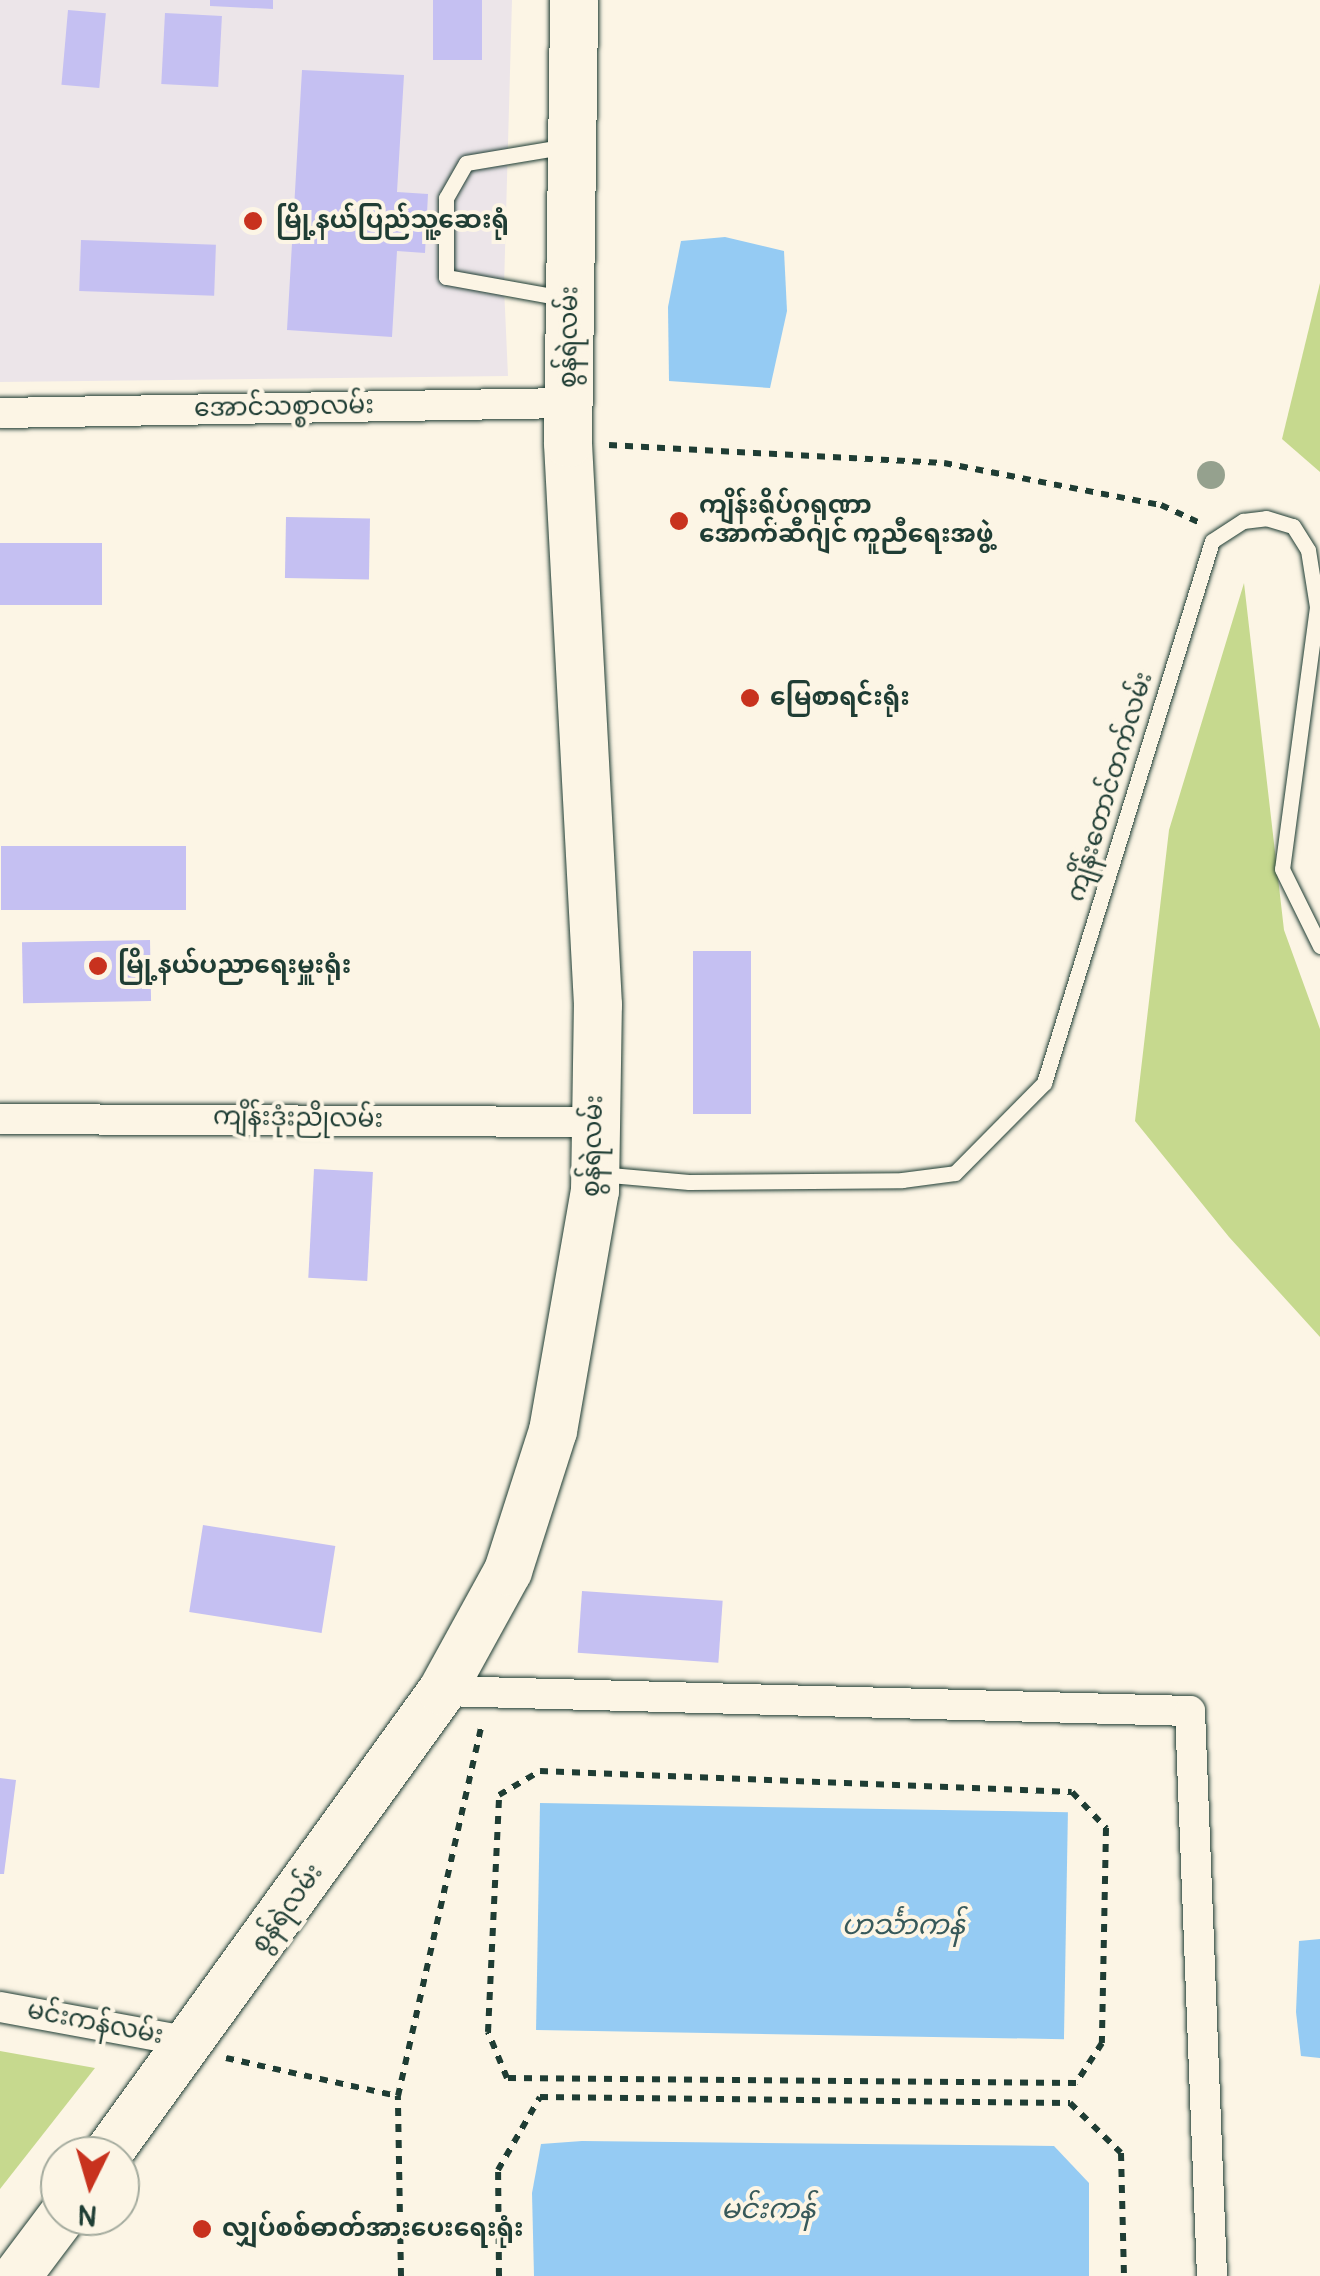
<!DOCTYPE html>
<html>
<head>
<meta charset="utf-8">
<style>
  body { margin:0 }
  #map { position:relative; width:1320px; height:2276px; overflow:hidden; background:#fcf5e5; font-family:Pangolin,"Noto Sans Myanmar",sans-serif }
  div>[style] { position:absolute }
  .built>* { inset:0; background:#ece5e9 }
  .green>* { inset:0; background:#c6d98e }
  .water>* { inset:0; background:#95cbf3; transform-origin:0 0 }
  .building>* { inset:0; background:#c5c0f2; transform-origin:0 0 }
  .path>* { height:6px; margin-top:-3px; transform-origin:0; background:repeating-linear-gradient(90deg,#1f3d34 0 8px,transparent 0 16px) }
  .roads { filter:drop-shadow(0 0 2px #1f3d34) drop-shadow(0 0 2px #1f3d34) }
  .service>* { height:15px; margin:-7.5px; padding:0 7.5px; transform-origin:7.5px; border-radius:7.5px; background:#fcf5e5 }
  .minor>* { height:30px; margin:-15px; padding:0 15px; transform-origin:15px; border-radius:15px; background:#fcf5e5 }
  .primary>* { height:48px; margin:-24px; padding:0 24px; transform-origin:24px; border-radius:24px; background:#fcf5e5 }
  .trees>* { width:28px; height:28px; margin:-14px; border-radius:50%; background:#95a18e }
  .dots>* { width:28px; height:28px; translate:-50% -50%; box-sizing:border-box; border:5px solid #fcf5e5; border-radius:50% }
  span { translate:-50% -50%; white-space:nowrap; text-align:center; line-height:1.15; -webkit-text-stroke:8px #fcf5e5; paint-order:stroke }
  .poi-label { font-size:25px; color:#1f3d34; font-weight:700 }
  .left { translate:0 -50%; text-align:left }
  .street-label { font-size:25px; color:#1f3d34 }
  .water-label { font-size:28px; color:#37595a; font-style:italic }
  .north { position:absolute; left:40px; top:2136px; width:100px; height:100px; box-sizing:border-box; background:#fcf5e5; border:2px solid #a4ab9e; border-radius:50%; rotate:185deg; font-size:28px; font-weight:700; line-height:40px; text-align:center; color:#1f3d34 }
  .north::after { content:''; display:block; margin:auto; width:35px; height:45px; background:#c8321e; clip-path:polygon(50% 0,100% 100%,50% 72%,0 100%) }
</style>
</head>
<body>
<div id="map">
  <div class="built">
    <i style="clip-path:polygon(0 0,512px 0,504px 287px,508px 376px,0 382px)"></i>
  </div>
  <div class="green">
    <i style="clip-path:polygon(1320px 283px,1320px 472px,1282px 439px)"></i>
    <i style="clip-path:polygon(1244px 583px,1284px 930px,1320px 1029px,1320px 1337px,1229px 1237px,1135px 1121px,1169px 830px)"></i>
    <i style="clip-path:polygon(0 2051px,95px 2068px,0 2189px)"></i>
  </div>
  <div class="water">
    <i style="clip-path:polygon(725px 237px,784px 251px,787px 311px,770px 388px,669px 381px,668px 307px,681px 241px)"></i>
    <i style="left:540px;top:1803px;width:528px;height:227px;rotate:1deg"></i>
    <i style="clip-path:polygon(1320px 1939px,1320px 2058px,1301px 2056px,1296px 2012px,1299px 1941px)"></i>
    <i style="clip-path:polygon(582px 2141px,1054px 2146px,1089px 2183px,1089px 2276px,534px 2276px,532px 2193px,541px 2144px)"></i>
  </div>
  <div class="building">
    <i style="clip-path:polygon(210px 0,273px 0,273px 9px,210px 6px)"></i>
    <i style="left:433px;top:0;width:49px;height:60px"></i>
    <i style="left:68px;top:10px;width:38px;height:75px;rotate:5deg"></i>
    <i style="left:165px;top:13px;width:57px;height:71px;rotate:3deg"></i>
    <i style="clip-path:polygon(302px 70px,404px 75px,397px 192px,428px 194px,425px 253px,397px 251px,392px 337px,287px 330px)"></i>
    <i style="left:81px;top:240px;width:135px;height:51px;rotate:2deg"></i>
    <i style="left:286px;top:517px;width:84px;height:61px;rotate:1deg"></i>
    <i style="left:102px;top:543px;width:62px;height:102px;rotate:90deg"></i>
    <i style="left:1px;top:846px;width:185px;height:64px"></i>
    <i style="left:150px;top:940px;width:61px;height:128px;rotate:89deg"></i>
    <i style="left:693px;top:951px;width:58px;height:163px"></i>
    <i style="left:314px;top:1169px;width:59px;height:109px;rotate:3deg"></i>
    <i style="left:203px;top:1525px;width:134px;height:88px;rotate:9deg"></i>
    <i style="left:582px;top:1591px;width:141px;height:62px;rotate:4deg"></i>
    <i style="clip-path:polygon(0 1778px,16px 1780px,4px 1874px,0 1874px)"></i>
  </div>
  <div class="path">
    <i style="left:609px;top:445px;width:335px;rotate:3.1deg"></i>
    <i style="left:944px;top:463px;width:221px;rotate:11deg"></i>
    <i style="left:1161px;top:505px;width:41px;rotate:24.7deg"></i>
    <i style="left:540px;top:1771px;width:532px;rotate:2.26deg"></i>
    <i style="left:1072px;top:1792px;width:50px;rotate:46.6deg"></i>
    <i style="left:1106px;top:1828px;width:215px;rotate:91.1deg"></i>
    <i style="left:1102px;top:2043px;width:48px;rotate:123deg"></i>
    <i style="left:1076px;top:2083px;width:569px;rotate:-179.5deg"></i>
    <i style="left:507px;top:2078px;width:50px;rotate:-112.4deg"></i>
    <i style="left:488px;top:2032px;width:237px;rotate:-87.3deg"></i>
    <i style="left:499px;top:1795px;width:48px;rotate:-30.3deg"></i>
    <i style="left:226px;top:2058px;width:176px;rotate:12.5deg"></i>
    <i style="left:401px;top:2276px;width:180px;rotate:-91deg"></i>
    <i style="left:398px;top:2096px;width:383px;rotate:-77.3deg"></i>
    <i style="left:499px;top:2276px;width:106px;rotate:-90.5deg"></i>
    <i style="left:498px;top:2170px;width:84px;rotate:-60.1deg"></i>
    <i style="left:540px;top:2097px;width:530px;rotate:0.65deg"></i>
    <i style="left:1070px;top:2103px;width:71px;rotate:44.4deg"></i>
    <i style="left:1121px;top:2153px;width:123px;rotate:88.6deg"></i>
  </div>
  <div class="roads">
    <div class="service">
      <i style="left:563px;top:298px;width:119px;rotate:-169.8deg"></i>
      <i style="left:446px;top:277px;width:79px;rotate:-90deg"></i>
      <i style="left:446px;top:198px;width:40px;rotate:-60.3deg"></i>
      <i style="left:466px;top:163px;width:103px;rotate:-9.5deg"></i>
      <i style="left:599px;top:1174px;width:90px;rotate:5.1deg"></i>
      <i style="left:689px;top:1182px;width:213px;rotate:-0.5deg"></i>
      <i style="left:902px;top:1180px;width:53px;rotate:-7.5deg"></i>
      <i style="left:955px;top:1173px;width:127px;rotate:-45.3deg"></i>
      <i style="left:1044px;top:1083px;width:567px;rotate:-72.78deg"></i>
      <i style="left:1212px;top:541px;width:37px;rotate:-33deg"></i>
      <i style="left:1243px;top:521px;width:23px;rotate:-7deg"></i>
      <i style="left:1266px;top:518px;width:28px;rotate:17deg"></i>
      <i style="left:1293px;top:526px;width:28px;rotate:58deg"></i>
      <i style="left:1308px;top:550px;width:58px;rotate:81deg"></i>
      <i style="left:1317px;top:607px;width:264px;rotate:97.6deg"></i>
      <i style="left:1282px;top:869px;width:86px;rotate:63.7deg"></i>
    </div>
    <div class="minor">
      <i style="left:0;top:413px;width:569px;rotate:-1.01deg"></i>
      <i style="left:0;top:1119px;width:595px;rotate:0.29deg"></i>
      <i style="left:442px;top:1691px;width:748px;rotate:1.53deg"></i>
      <i style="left:1190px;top:1711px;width:565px;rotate:87.77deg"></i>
      <i style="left:0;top:2007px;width:194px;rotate:10.4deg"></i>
    </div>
    <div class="primary">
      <i style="left:106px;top:2156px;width:574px;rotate:-54.15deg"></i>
      <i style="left:442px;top:1691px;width:137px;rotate:-61.2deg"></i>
      <i style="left:508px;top:1571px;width:147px;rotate:-72.2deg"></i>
      <i style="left:553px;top:1431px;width:244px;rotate:-80.1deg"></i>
      <i style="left:595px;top:1191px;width:186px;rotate:-89.1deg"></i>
      <i style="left:598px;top:1005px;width:563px;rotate:-93.06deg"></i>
      <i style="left:568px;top:443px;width:443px;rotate:-89.2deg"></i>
      <i style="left:17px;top:2276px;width:75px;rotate:-53.1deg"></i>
    </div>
  </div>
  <div class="trees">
    <i style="left:1211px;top:475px"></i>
  </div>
  <div class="dots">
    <i style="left:253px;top:221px;background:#c8321e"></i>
    <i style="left:679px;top:521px;background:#c8321e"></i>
    <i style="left:750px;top:698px;background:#c8321e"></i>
    <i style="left:98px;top:966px;background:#c8321e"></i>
    <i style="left:202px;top:2229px;background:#c8321e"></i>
  </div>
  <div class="poi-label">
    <span class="left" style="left:276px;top:221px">မြို့နယ်ပြည်သူ့ဆေးရုံ</span>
    <span class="left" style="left:699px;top:521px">ကျိန်းရိပ်ဂရုဏာ<br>အောက်ဆီဂျင် ကူညီရေးအဖွဲ့</span>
    <span class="left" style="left:770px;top:698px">မြေစာရင်းရုံး</span>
    <span class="left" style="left:118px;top:966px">မြို့နယ်ပညာရေးမှူးရုံး</span>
    <span class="left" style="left:222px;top:2229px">လျှပ်စစ်ဓာတ်အားပေးရေးရုံး</span>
  </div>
  <div class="street-label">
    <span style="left:570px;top:337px;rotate:-89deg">စွန်ရဲလမ်း</span>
    <span style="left:284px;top:408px;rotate:-1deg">အောင်သစ္စာလမ်း</span>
    <span style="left:1111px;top:787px;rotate:-73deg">ကျိန်းတောင်တက်လမ်း</span>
    <span style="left:298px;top:1119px;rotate:1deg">ကျိန်းဒုံးညိုလမ်း</span>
    <span style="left:594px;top:1146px;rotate:-88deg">စွန်ရဲလမ်း</span>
    <span style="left:288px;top:1909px;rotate:-54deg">စွန်ရဲလမ်း</span>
    <span style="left:95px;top:2024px;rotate:11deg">မင်းကန်လမ်း</span>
  </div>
  <div class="water-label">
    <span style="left:903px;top:1926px">ဟင်္သာကန်</span>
    <span style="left:768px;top:2210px">မင်းကန်</span>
  </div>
  <div class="north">N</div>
</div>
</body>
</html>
